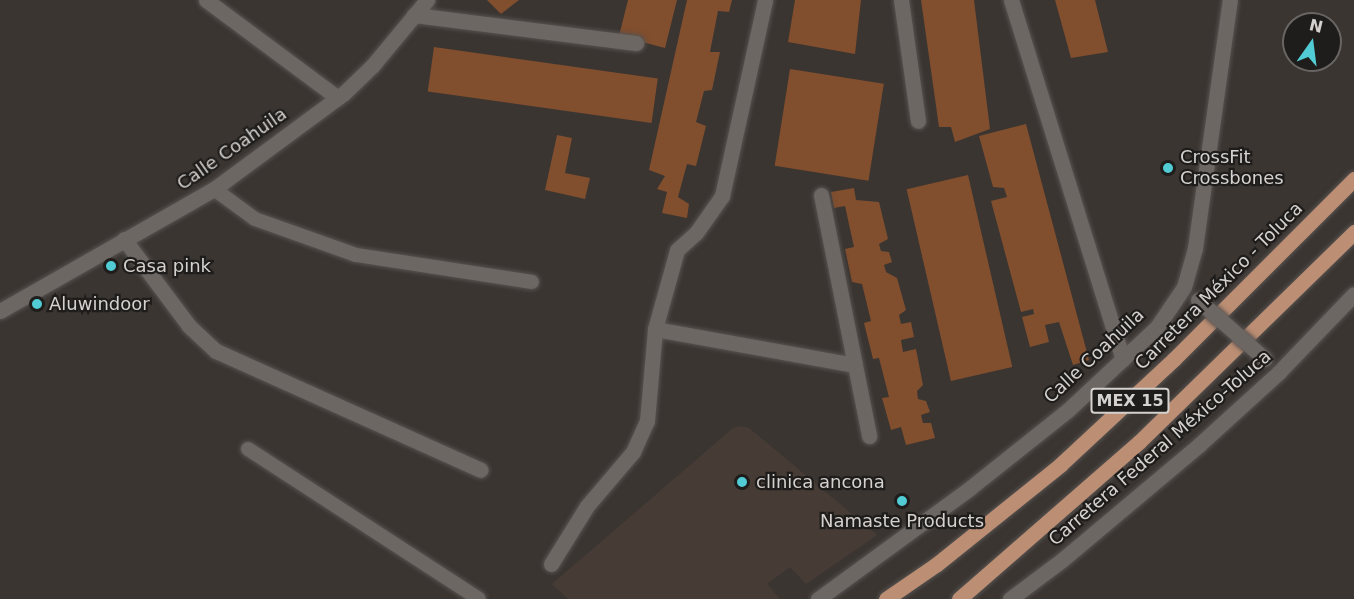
<!DOCTYPE html>
<html>
<head>
<meta charset="utf-8">
<style>
  body { margin:0 }
  #map { position:relative; width:1354px; height:599px; overflow:hidden; background:#3a3531; font-family:"DejaVu Sans",sans-serif }
  div>[style] { position:absolute }
  .built>* { inset:0; background:#473c35 }
  .building>* { inset:0; background:#814e2e; transform-origin:0 0 }
  .roads { filter:drop-shadow(0 0 2px #575250) drop-shadow(0 0 2px #575250) }
  .lane>* { height:14px; margin:-7px; padding:0 7px; transform-origin:7px; border-radius:7px; background:#6d6764 }
  .street>* { height:15px; margin:-7.5px; padding:0 7.5px; transform-origin:7.5px; border-radius:7.5px; background:#6d6764 }
  .secondary>* { height:15px; margin:-7.5px; padding:0 7.5px; transform-origin:7.5px; border-radius:7.5px; background:#6d6764 }
  .primary>* { height:15px; margin:-7.5px; padding:0 7.5px; transform-origin:7.5px; border-radius:7.5px; background:#bc8e73 }
  .bridges { filter:drop-shadow(0 0 2px #575250) drop-shadow(0 0 2px #575250) }
  .street-bridge>* { height:15px; margin:-7.5px; padding:0 7.5px; transform-origin:7.5px; border-radius:7.5px; background:#6d6764 }
  .dots>* { width:16px; height:16px; translate:-50% -50%; box-sizing:border-box; border:3px solid #1f1d1b; border-radius:50% }
  span { translate:-50% -50%; white-space:nowrap; text-align:center; line-height:1.15; -webkit-text-stroke:4.5px #1f1d1b; paint-order:stroke }
  .shield-label span { padding:2px 4px; background:#1f1d1b; border:2px solid; border-radius:4px; -webkit-text-stroke-width:0 }
  .shield-label { font-size:16px; color:#d5d1cf; font-weight:700 }
  .street-label { font-size:18px; color:#d5d1cf }
  .poi-label { font-size:18px; color:#d5d1cf }
  .left { translate:0 -50%; text-align:left }
  .north { position:absolute; left:1282px; top:12px; width:60px; height:60px; box-sizing:border-box; background:#1f1d1b; border:2px solid #686563; border-radius:50%; rotate:14deg; font-size:16px; font-weight:700; line-height:24px; text-align:center; color:#d5d1cf }
  .north::after { content:''; display:block; margin:auto; width:21px; height:27px; background:#51ccd5; clip-path:polygon(50% 0,100% 100%,50% 72%,0 100%) }
</style>
</head>
<body>
<div id="map">
  <div class="built">
    <i style="clip-path:polygon(739px 426px,749px 428px,877px 535px,806px 584px,790px 567px,767px 584px,780px 599px,568px 599px,552px 584px,732px 429px)"></i>
  </div>
  <div class="building">
    <i style="clip-path:polygon(487px 0,519px 0,501px 14px)"></i>
    <i style="clip-path:polygon(628px 0,677px 0,665px 48px,619px 36px)"></i>
    <i style="clip-path:polygon(687px 0,732px 0,729px 12px,718px 11px,710px 52px,720px 52px,712px 90px,704px 91px,696px 122px,706px 126px,696px 166px,687px 164px,678px 197px,689px 204px,687px 218px,662px 213px,667px 192px,657px 189px,665px 176px,649px 170px)"></i>
    <i style="clip-path:polygon(795px 0,861px 0,855px 54px,788px 42px)"></i>
    <i style="clip-path:polygon(921px 0,974px 0,990px 129px,955px 142px,951px 127px,939px 127px)"></i>
    <i style="clip-path:polygon(1055px 0,1095px 0,1108px 52px,1071px 58px)"></i>
    <i style="left:434px;top:47px;width:226px;height:45px;rotate:8deg"></i>
    <i style="left:790px;top:69px;width:95px;height:98px;rotate:9deg"></i>
    <i style="clip-path:polygon(1026px 124px,1089px 360px,1073px 365px,1059px 322px,1045px 325px,1049px 342px,1030px 347px,1022px 317px,1034px 314px,1033px 309px,1021px 312px,991px 201px,1007px 197px,1004px 188px,993px 187px,979px 136px)"></i>
    <i style="clip-path:polygon(557px 135px,572px 138px,565px 173px,590px 178px,585px 199px,545px 190px)"></i>
    <i style="left:968px;top:175px;width:197px;height:63px;rotate:77deg"></i>
    <i style="clip-path:polygon(854px 188px,856px 200px,879px 202px,888px 239px,879px 244px,881px 251px,889px 252px,892px 262px,884px 265px,886px 272px,897px 278px,906px 310px,899px 315px,901px 324px,911px 322px,914px 337px,901px 340px,903px 352px,916px 349px,923px 385px,917px 391px,918px 399px,926px 401px,930px 412px,921px 415px,923px 423px,931px 423px,935px 438px,906px 445px,901px 427px,891px 430px,882px 398px,889px 397px,879px 358px,873px 359px,864px 323px,871px 321px,862px 284px,852px 282px,845px 249px,854px 247px,845px 206px,834px 208px,831px 192px)"></i>
  </div>
  <div class="roads">
    <div class="lane">
      <i style="left:214px;top:189px;width:51px;rotate:36.2deg"></i>
      <i style="left:255px;top:219px;width:107px;rotate:19.6deg"></i>
      <i style="left:356px;top:255px;width:178px;rotate:8.7deg"></i>
      <i style="left:248px;top:449px;width:275px;rotate:33deg"></i>
    </div>
    <div class="street">
      <i style="left:206px;top:0;width:164px;rotate:36.6deg"></i>
      <i style="left:901px;top:0;width:122px;rotate:82deg"></i>
      <i style="left:1011px;top:0;width:376px;rotate:72.7deg"></i>
      <i style="left:414px;top:15px;width:224px;rotate:7.2deg"></i>
      <i style="left:821px;top:195px;width:246px;rotate:78.7deg"></i>
      <i style="left:124px;top:239px;width:109px;rotate:53.2deg"></i>
      <i style="left:189px;top:326px;width:37px;rotate:43deg"></i>
      <i style="left:216px;top:351px;width:290px;rotate:24.2deg"></i>
      <i style="left:0;top:311px;width:246px;rotate:-29.7deg"></i>
      <i style="left:214px;top:189px;width:160px;rotate:-36.4deg"></i>
      <i style="left:343px;top:94px;width:42px;rotate:-44deg"></i>
      <i style="left:373px;top:65px;width:85px;rotate:-50.3deg"></i>
      <i style="left:655px;top:329px;width:203px;rotate:10.2deg"></i>
      <i style="left:551px;top:564px;width:68px;rotate:-58.2deg"></i>
      <i style="left:587px;top:506px;width:71px;rotate:-49.6deg"></i>
      <i style="left:633px;top:452px;width:34px;rotate:-66deg"></i>
      <i style="left:647px;top:421px;width:92px;rotate:-85deg"></i>
      <i style="left:655px;top:329px;width:82px;rotate:-74.4deg"></i>
      <i style="left:677px;top:250px;width:25px;rotate:-42deg"></i>
      <i style="left:696px;top:233px;width:45px;rotate:-54.9deg"></i>
      <i style="left:722px;top:196px;width:201px;rotate:-77.6deg"></i>
      <i style="left:818px;top:599px;width:188px;rotate:-36.1deg"></i>
      <i style="left:970px;top:488px;width:125px;rotate:-38.5deg"></i>
      <i style="left:1068px;top:410px;width:122px;rotate:-43deg"></i>
      <i style="left:1157px;top:327px;width:48px;rotate:-56deg"></i>
      <i style="left:1184px;top:287px;width:41px;rotate:-74.2deg"></i>
      <i style="left:1195px;top:248px;width:250px;rotate:-82deg"></i>
    </div>
    <div class="secondary">
      <i style="left:1010px;top:599px;width:65px;rotate:-36.9deg"></i>
      <i style="left:1062px;top:560px;width:180px;rotate:-40deg"></i>
      <i style="left:1200px;top:444px;width:107px;rotate:-42.3deg"></i>
      <i style="left:1279px;top:372px;width:108px;rotate:-46.1deg"></i>
    </div>
    <div class="primary">
      <i style="left:886px;top:599px;width:62px;rotate:-34.5deg"></i>
      <i style="left:937px;top:564px;width:158px;rotate:-38.8deg"></i>
      <i style="left:1060px;top:465px;width:156px;rotate:-42.9deg"></i>
      <i style="left:1174px;top:359px;width:255px;rotate:-45deg"></i>
      <i style="left:959px;top:599px;width:239px;rotate:-41.1deg"></i>
      <i style="left:1139px;top:442px;width:301px;rotate:-44.3deg"></i>
    </div>
  </div>
  <div class="bridges">
    <div class="street-bridge">
      <i style="left:1198px;top:300px;width:89px;rotate:41.4deg"></i>
    </div>
  </div>
  <div class="dots">
    <i style="left:1168px;top:168px;background:#51ccd5"></i>
    <i style="left:111px;top:266px;background:#51ccd5"></i>
    <i style="left:37px;top:304px;background:#51ccd5"></i>
    <i style="left:742px;top:482px;background:#51ccd5"></i>
    <i style="left:902px;top:501px;background:#51ccd5"></i>
  </div>
  <div class="shield-label">
    <span style="left:1130px;top:401px">MEX 15</span>
  </div>
  <div class="street-label">
    <span style="left:232px;top:149px;rotate:-35deg">Calle Coahuila</span>
    <span style="left:1219px;top:286px;rotate:-45deg">Carretera México - Toluca</span>
    <span style="left:1094px;top:356px;rotate:-43deg">Calle Coahuila</span>
    <span style="left:1160px;top:448px;rotate:-41deg">Carretera Federal México-Toluca</span>
  </div>
  <div class="poi-label">
    <span class="left" style="left:1180px;top:168px">CrossFit<br>Crossbones</span>
    <span class="left" style="left:123px;top:266px">Casa pink</span>
    <span class="left" style="left:49px;top:304px">Aluwindoor</span>
    <span class="left" style="left:756px;top:482px">clinica ancona</span>
    <span style="left:902px;top:521px">Namaste Products</span>
  </div>
  <div class="north">N</div>
</div>
</body>
</html>
